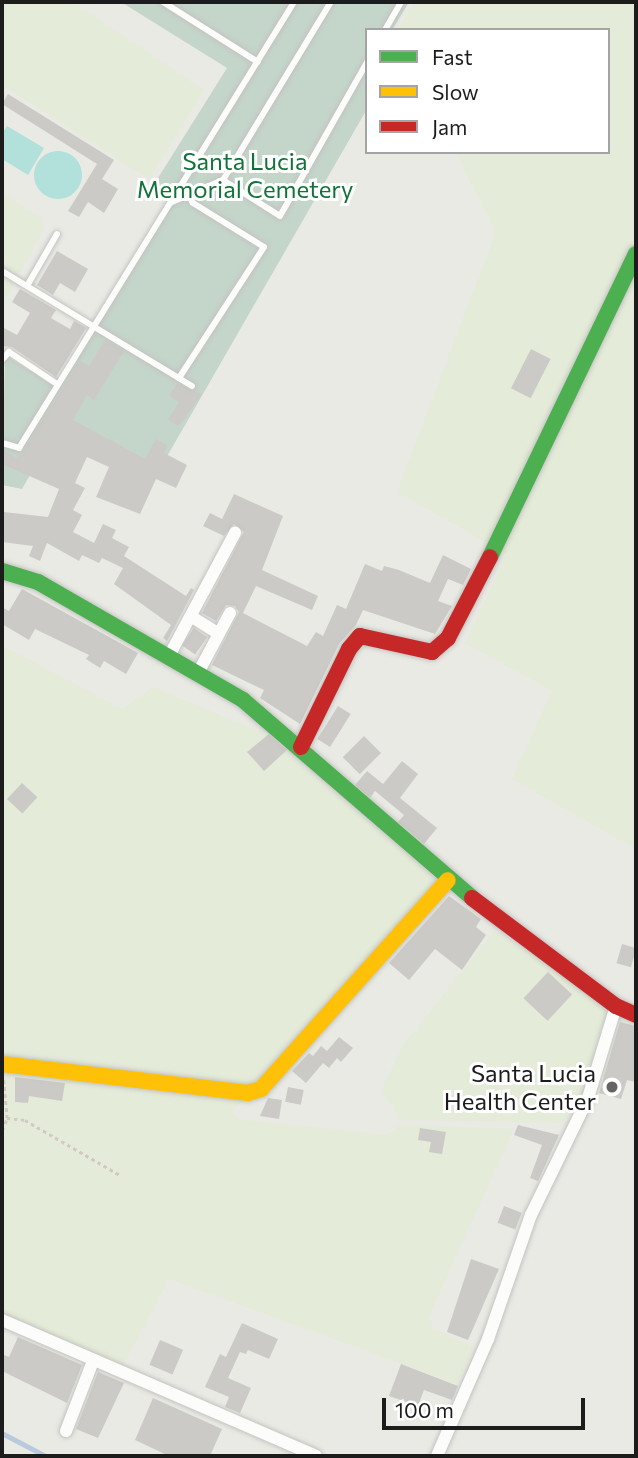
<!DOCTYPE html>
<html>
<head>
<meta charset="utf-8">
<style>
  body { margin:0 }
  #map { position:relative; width:638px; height:1458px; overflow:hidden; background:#eaeae5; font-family:Commissioner,sans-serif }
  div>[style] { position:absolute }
  .farmland>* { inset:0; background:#e4ebd8 }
  .cemetery>* { inset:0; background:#c4d5ca }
  .pitch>* { inset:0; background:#b2e0db }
  .round { border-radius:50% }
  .stream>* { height:4.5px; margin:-2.25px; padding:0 2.25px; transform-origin:2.25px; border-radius:2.25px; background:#b9cadd }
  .building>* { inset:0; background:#cbcac6; transform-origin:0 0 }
  .path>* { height:2.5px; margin-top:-1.25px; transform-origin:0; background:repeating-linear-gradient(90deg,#d1c9c2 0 3.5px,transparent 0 7px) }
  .roads { filter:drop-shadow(0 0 2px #c3c3c1) drop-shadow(0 0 2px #c3c3c1) }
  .lane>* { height:6px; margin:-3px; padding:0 3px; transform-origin:3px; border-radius:3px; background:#fcfcfb }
  .street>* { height:12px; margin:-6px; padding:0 6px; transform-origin:6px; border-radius:6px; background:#fcfcfb }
  .fast>* { height:16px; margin:-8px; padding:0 8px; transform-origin:8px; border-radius:8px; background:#4caf50 }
  .slow>* { height:16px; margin:-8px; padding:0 8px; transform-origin:8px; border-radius:8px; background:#ffc107 }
  .jam>* { height:16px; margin:-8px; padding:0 8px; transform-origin:8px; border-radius:8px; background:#c62828 }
  .dots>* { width:19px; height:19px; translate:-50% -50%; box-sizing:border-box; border:4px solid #fff; border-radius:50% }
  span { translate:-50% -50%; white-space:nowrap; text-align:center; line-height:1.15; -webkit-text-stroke:6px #fff; paint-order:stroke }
  .park-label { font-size:24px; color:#117338 }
  .poi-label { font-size:24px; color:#1c1c1c }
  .right { translate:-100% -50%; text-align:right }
  .frame { position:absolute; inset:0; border:4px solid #1c1c1c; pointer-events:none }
  .legend { position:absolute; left:365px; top:28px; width:245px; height:126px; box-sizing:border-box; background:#fff; border:2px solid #a4a4a4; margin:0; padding:9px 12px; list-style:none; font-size:21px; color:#1c1c1c }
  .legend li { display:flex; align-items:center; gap:14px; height:35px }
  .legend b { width:35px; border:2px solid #a4a4a4 }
  .scale { position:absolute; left:382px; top:1398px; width:203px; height:32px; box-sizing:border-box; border:4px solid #1c1c1c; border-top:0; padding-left:9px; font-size:21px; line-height:24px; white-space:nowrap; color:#1c1c1c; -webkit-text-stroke:5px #fff; paint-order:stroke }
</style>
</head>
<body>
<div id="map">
  <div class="farmland">
    <i style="clip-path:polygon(2px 2px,73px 2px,204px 90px,149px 179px,2px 85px)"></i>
    <i style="clip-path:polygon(414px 2px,636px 2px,636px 849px,512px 779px,552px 691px,465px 643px,507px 554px,397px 492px,496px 232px,455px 152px,608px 152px,608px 30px,398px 30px)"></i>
    <i style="clip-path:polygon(2px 193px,43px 220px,44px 228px,2px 307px)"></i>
    <i style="clip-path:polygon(2px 645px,122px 709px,153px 687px,263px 733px,439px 880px,232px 1112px,238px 1119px,387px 1135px,400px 1125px,514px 1129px,428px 1318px,433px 1328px,473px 1347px,457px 1384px,169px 1279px,120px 1371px,2px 1316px)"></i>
    <i style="clip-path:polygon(495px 930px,614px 1010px,580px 1106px,562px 1123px,402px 1120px,381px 1091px,401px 1048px)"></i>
  </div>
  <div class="cemetery">
    <i style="clip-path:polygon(121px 2px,409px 2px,392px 30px,367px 30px,367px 109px,150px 486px,56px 430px,22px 489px,2px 485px,5px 355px,54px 386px,171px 197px,153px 186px,227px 68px)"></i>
  </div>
  <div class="pitch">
    <i style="clip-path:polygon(7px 126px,44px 148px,28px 175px,2px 159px,2px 134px)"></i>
    <i class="round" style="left:34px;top:151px;width:48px;height:48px"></i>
  </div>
  <div class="stream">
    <i style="left:2px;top:1433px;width:50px;rotate:27.6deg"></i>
  </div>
  <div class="building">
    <i style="clip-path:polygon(8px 94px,114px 160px,102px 179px,118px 189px,104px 213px,88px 202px,79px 217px,68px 211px,97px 164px,2px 104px)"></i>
    <i style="clip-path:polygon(57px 251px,88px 269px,75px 292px,60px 283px,53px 295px,37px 285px)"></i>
    <i style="clip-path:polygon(20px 289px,56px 310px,51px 318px,70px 329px,74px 321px,86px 328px,56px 377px,12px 347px,2px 346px,2px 327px,17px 335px,30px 313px,12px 302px)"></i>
    <i style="clip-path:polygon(105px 340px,124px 351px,94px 400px,87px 395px,73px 420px,145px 459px,156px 439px,168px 446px,164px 453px,187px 465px,176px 488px,156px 479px,140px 514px,96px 497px,109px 467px,87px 457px,75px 483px,85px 488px,73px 510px,82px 515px,73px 532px,94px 543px,103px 524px,116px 530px,112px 538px,129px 547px,124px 556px,186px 596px,191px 588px,194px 590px,167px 641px,163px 638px,171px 625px,114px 584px,123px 568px,102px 558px,99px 563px,82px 555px,79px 561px,47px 543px,40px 561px,29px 556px,33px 546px,2px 542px,4px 512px,48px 517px,59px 489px,2px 464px,2px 450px,16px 458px,23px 452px,80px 361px,89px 366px)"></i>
    <i style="left:531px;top:349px;width:22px;height:44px;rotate:27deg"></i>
    <i style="clip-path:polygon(177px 384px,202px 394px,179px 426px,168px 420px,179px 402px,169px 396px)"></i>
    <i style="clip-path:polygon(234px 494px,283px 516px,262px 570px,318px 596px,312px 610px,256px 586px,243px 613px,307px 646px,316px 632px,323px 636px,337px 605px,346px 609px,365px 564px,382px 571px,384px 566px,399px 570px,430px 583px,443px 555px,471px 569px,463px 585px,448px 579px,438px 601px,452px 606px,435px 634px,363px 610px,356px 625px,339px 644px,300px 724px,260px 698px,264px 690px,212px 665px,239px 612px,235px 606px,226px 605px,216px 621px,202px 613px,244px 532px,234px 524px,224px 536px,203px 526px,210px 513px,222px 519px)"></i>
    <i style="clip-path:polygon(22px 589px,138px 653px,126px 674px,104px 661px,100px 668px,86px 659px,89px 655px,35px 629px,29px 640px,2px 624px,2px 607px,9px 611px)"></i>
    <i style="left:194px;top:628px;width:16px;height:21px;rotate:35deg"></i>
    <i style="left:338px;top:706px;width:15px;height:39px;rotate:32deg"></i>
    <i style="clip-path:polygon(269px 734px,287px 750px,264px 771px,247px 752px)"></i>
    <i style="left:364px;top:736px;width:24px;height:30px;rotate:45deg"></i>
    <i style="clip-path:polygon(402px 761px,418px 774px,400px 798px,437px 828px,424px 844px,398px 822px,404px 815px,375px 791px,370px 798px,355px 785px,367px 771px,383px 784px)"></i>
    <i style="left:22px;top:783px;width:21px;height:22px;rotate:43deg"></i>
    <i style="clip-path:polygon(449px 896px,481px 919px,476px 927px,486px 935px,462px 970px,435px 949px,409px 980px,389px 963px)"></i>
    <i style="left:622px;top:944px;width:15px;height:20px;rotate:16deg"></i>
    <i style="left:548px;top:972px;width:33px;height:36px;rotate:43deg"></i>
    <i style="clip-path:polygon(620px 1022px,636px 1026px,636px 1082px,627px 1080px,621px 1099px,599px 1093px)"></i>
    <i style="clip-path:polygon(339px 1037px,353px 1048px,341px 1062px,337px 1058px,329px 1068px,323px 1063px,306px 1083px,292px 1071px,309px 1053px,313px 1056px,321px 1046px,327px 1051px)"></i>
    <i style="clip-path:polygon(15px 1077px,65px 1083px,62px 1101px,29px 1096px,28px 1103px,15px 1102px)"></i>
    <i style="left:288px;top:1087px;width:16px;height:15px;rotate:11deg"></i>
    <i style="clip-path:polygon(268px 1098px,282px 1100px,279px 1119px,260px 1116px)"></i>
    <i style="clip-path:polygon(518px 1125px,559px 1135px,538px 1181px,530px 1178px,542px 1145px,514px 1135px)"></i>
    <i style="clip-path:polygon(420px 1128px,446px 1132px,442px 1154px,429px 1152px,431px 1142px,418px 1140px)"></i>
    <i style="left:504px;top:1206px;width:19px;height:18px;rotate:21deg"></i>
    <i style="clip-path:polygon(471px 1259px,499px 1269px,468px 1340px,447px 1332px)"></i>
    <i style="clip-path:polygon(242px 1323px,278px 1339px,269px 1359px,248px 1350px,246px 1354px,240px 1352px,228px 1378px,251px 1388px,240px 1413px,225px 1407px,229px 1397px,205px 1387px,220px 1354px,226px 1357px)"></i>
    <i style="clip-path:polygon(18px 1337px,82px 1365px,67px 1403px,2px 1371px,4px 1355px,9px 1357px)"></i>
    <i style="left:160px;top:1340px;width:25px;height:27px;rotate:23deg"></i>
    <i style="clip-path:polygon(401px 1364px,458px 1386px,452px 1400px,424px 1390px,418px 1406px,389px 1396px)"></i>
    <i style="clip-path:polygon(98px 1372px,124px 1383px,98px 1438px,76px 1429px)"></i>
    <i style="clip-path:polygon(153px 1398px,222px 1429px,210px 1456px,169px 1456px,135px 1440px)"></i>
  </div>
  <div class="path">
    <i style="left:4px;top:1080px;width:38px;rotate:85deg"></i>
    <i style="left:2px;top:1130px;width:13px;rotate:-67deg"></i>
    <i style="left:7px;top:1118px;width:18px;rotate:6deg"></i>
    <i style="left:25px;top:1120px;width:110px;rotate:30.1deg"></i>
  </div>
  <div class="roads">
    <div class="lane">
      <i style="left:163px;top:2px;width:112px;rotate:32.3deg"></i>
      <i style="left:385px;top:30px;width:32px;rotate:-60deg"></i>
      <i style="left:223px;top:180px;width:67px;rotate:32.3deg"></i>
      <i style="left:280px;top:216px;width:177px;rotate:-60.5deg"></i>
      <i style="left:172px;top:202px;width:56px;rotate:-23.3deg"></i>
      <i style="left:223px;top:180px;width:208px;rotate:-58.8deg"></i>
      <i style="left:2px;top:271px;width:222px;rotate:31.2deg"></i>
      <i style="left:27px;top:286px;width:60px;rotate:-60deg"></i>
      <i style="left:2px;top:360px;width:11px;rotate:-49deg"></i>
      <i style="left:9px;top:352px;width:58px;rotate:33.7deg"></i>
      <i style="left:179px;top:378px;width:156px;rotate:-57deg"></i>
      <i style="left:264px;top:247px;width:84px;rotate:-148.2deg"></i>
      <i style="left:193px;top:203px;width:13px;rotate:-119deg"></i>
      <i style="left:2px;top:443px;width:18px;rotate:16deg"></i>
      <i style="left:19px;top:448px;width:524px;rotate:-58.34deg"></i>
    </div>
    <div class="street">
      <i style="left:192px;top:617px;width:31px;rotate:32deg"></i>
      <i style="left:169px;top:656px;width:140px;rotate:-61.8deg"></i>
      <i style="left:198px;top:673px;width:68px;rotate:-61.9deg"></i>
      <i style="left:2px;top:1320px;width:342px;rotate:23.4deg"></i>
      <i style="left:66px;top:1431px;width:75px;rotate:-68.9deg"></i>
      <i style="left:437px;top:1456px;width:128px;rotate:-66.4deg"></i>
      <i style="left:488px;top:1339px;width:131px;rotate:-70.9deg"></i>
      <i style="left:531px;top:1215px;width:130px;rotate:-64deg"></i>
      <i style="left:588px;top:1098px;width:96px;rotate:-73.1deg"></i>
    </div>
    <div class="fast">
      <i style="left:490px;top:557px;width:336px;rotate:-64.3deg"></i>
      <i style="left:2px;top:571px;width:38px;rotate:17deg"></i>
      <i style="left:38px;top:582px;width:237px;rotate:29.9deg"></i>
      <i style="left:243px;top:700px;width:303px;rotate:40.8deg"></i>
    </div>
    <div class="slow">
      <i style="left:2px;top:1064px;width:248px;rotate:6.7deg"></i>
      <i style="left:248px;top:1093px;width:14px;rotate:-17deg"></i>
      <i style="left:261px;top:1089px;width:280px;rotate:-48.2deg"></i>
    </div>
    <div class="jam">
      <i style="left:301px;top:747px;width:109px;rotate:-63.9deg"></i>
      <i style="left:349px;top:649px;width:17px;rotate:-50deg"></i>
      <i style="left:360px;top:636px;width:74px;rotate:12.5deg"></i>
      <i style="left:432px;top:652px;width:21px;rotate:-41deg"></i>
      <i style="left:448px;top:638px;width:91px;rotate:-62.6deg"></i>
      <i style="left:472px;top:898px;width:180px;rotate:36.9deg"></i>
      <i style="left:616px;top:1006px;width:22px;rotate:24deg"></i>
    </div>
  </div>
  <div class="dots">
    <i style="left:612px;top:1087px;background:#646462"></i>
  </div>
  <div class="park-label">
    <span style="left:245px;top:175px">Santa Lucia<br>Memorial Cemetery</span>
  </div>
  <div class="poi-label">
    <span class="right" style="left:596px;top:1087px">Santa Lucia<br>Health Center</span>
  </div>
  <div class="frame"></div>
  <ul class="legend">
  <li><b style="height:9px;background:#4caf50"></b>Fast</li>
  <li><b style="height:9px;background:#ffc107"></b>Slow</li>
  <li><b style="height:9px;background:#c62828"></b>Jam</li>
  </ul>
  <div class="scale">100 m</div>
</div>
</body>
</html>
